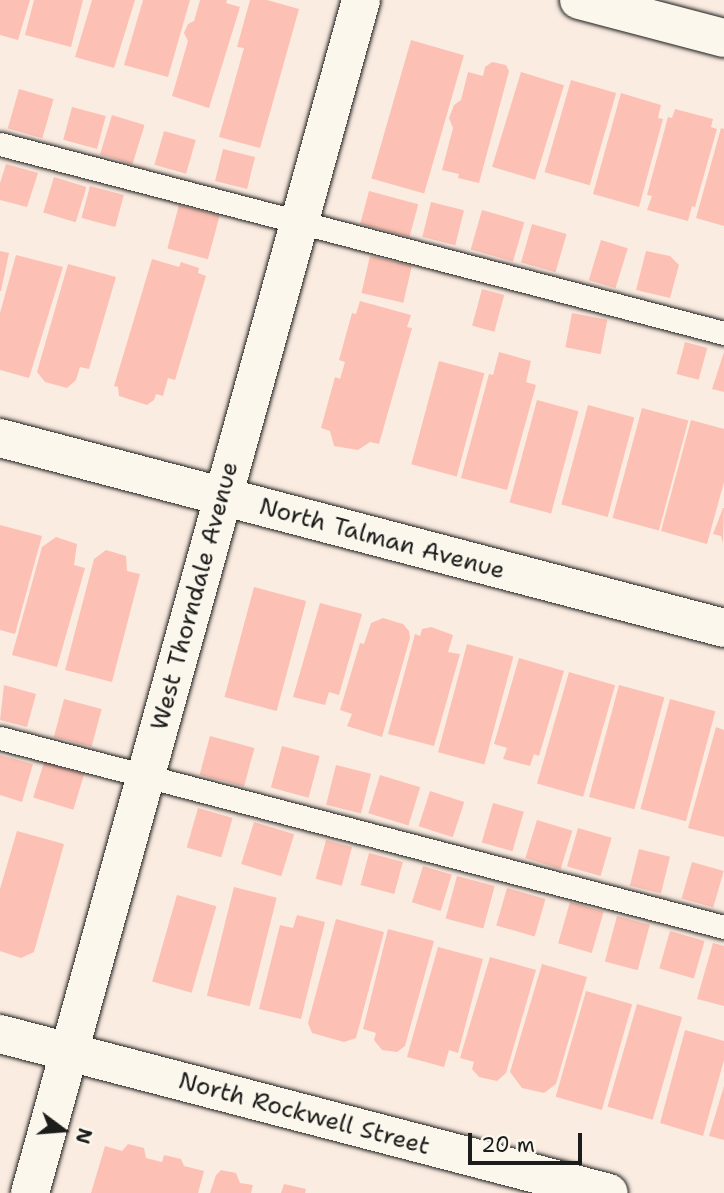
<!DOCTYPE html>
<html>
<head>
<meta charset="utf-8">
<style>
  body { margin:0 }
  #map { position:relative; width:724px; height:1193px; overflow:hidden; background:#fbece1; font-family:"Shantell Sans",sans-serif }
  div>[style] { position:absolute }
  .building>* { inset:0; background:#fcc1b4; transform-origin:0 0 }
  .roads { filter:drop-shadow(0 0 2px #1c1c1c) drop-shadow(0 0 2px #1c1c1c) }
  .service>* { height:23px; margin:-11.5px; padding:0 11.5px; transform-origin:11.5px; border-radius:11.5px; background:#fbf7ec }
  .minor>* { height:38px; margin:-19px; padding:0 19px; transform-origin:19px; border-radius:19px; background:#fbf7ec }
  span { translate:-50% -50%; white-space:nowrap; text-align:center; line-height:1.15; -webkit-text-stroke:7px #fbf7ec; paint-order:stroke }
  .street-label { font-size:24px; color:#1c1c1c }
  .north { position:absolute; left:28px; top:1095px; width:70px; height:70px; -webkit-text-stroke:5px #fbf7ec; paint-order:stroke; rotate:106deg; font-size:19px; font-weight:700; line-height:28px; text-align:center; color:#1c1c1c }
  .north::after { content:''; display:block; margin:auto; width:24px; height:32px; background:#1c1c1c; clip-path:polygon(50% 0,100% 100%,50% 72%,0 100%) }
  .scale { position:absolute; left:468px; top:1133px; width:114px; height:32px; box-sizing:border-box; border:4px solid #1c1c1c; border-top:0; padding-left:9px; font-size:21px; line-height:24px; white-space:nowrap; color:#1c1c1c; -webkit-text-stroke:5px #fbf7ec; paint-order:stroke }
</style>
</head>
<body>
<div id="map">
  <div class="building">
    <i style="clip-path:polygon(0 0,30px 0,18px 40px,0 35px)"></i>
    <i style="clip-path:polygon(34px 0,83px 0,71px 47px,25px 35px)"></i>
    <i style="clip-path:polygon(92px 0,135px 0,114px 68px,75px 57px)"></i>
    <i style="clip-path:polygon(143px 0,190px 0,168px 77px,124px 65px)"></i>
    <i style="clip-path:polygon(200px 0,227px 0,226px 3px,240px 7px,209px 108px,172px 96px,188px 41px,184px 33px,188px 24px,194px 21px)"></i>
    <i style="clip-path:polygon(250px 0,267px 0,299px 9px,260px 148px,219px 137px,244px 48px,237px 47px)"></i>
    <i style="left:411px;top:40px;width:55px;height:144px;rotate:16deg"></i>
    <i style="clip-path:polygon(492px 62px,506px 65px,509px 71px,479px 183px,458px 178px,459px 174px,442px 170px,453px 128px,449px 118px,454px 105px,461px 100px,468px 72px,483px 76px,485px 67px)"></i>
    <i style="left:521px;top:72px;width:45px;height:99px;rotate:17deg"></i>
    <i style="left:571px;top:80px;width:47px;height:96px;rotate:16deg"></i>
    <i style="left:19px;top:89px;width:36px;height:41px;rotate:16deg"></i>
    <i style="clip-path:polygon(621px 93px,661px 105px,658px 118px,663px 119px,639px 207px,593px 194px)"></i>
    <i style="left:72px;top:107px;width:35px;height:34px;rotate:15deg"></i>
    <i style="clip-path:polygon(675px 109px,713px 119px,711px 127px,717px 129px,695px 207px,692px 206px,688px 221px,647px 210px,652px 196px,647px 195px,668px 117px,672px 118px)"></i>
    <i style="left:112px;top:115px;width:34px;height:41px;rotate:17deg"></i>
    <i style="clip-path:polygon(721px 128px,724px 129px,724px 226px,696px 218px)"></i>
    <i style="left:164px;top:131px;width:33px;height:35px;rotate:16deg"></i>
    <i style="left:223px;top:149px;width:33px;height:33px;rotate:14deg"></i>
    <i style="clip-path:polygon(6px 164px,38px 173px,27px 207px,0 200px,0 183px)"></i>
    <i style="left:54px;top:177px;width:34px;height:37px;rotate:17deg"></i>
    <i style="left:90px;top:186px;width:35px;height:33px;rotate:15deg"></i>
    <i style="left:369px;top:191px;width:51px;height:34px;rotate:15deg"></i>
    <i style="left:431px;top:202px;width:34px;height:36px;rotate:14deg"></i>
    <i style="left:179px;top:205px;width:42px;height:45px;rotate:15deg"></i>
    <i style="left:482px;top:210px;width:44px;height:41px;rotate:16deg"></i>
    <i style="left:532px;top:224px;width:36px;height:40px;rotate:16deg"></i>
    <i style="left:601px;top:240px;width:28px;height:42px;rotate:17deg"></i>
    <i style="clip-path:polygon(0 251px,9px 253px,1px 291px,0 291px)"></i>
    <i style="clip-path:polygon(646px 251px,670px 256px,679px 265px,670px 298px,636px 290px)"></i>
    <i style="clip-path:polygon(16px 255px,63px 267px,29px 378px,0 370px,0 313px)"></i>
    <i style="left:370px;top:256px;width:43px;height:38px;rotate:13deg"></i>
    <i style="clip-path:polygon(152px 259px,179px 267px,181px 262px,199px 268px,198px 273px,206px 276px,175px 380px,168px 378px,163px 396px,156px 394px,154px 400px,147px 405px,119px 396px,118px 387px,114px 386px)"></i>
    <i style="clip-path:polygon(68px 264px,116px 277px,89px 369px,80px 367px,76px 380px,67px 388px,45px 382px,37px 372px)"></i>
    <i style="left:482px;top:289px;width:23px;height:38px;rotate:15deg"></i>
    <i style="clip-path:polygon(360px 301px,411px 315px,407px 327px,412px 328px,379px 444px,370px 442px,358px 450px,334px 446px,330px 431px,321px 428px,335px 377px,340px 379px,345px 362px,339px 360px,352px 313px,356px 314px)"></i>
    <i style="left:572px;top:313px;width:36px;height:35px;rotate:11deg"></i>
    <i style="left:685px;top:342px;width:23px;height:33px;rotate:15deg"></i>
    <i style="clip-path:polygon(499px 352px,531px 361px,526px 382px,536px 385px,507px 490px,461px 478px,489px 374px,493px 375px)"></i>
    <i style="clip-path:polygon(724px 352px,724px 392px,712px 389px)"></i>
    <i style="left:439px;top:361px;width:47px;height:107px;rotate:15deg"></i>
    <i style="left:537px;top:400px;width:43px;height:106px;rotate:15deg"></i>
    <i style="left:588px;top:405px;width:48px;height:103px;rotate:15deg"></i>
    <i style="left:642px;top:408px;width:48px;height:114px;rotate:15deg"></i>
    <i style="clip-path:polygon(691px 420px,724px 429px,724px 482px,707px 544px,661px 531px)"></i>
    <i style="clip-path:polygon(723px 508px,724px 508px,723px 543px,721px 536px,713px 534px)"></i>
    <i style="clip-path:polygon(0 525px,42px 536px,15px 634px,0 630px)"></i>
    <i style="clip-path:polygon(56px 537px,77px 544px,74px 565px,85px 568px,57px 667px,12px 655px,42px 547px)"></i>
    <i style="clip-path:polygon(106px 550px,126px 556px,127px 571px,140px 574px,112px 682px,65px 670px,94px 559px)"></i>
    <i style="left:254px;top:587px;width:54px;height:114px;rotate:15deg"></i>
    <i style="clip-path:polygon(320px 603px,362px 614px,339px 695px,329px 692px,325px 705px,293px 697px)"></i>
    <i style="clip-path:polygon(383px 618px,403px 624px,409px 631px,410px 638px,382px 737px,347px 726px,352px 714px,340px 710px,360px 643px,364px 644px,371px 623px)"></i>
    <i style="clip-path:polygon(431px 627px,453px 635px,448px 652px,460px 654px,434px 746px,388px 734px,415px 634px,420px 636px,422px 629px)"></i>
    <i style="left:467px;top:644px;width:48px;height:112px;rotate:15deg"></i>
    <i style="clip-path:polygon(519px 658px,564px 671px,539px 756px,534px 754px,530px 766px,503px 759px,507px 748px,494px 744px)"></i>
    <i style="left:569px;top:672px;width:48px;height:116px;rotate:16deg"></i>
    <i style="clip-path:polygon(4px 685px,36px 694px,27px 727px,0 720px)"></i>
    <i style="left:619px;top:685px;width:47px;height:116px;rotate:15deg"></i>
    <i style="left:64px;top:699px;width:39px;height:39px;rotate:15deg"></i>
    <i style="left:670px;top:699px;width:47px;height:114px;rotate:15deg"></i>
    <i style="clip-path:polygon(716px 727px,724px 730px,724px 837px,688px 828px)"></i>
    <i style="left:210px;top:736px;width:46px;height:40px;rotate:15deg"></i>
    <i style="left:282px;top:746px;width:39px;height:43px;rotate:15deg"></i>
    <i style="clip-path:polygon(0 755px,33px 764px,22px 802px,0 795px)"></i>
    <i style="left:44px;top:762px;width:42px;height:37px;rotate:17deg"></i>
    <i style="left:336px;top:765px;width:36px;height:41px;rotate:14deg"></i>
    <i style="left:380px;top:775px;width:42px;height:40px;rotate:17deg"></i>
    <i style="left:430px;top:791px;width:36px;height:37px;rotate:18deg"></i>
    <i style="left:493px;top:803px;width:32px;height:41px;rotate:16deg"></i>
    <i style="left:198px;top:808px;width:36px;height:41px;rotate:16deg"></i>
    <i style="left:537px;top:820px;width:37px;height:40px;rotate:17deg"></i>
    <i style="left:254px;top:822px;width:42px;height:44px;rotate:17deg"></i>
    <i style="left:578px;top:828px;width:35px;height:40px;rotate:16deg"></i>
    <i style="clip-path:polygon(17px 831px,64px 844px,34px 952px,21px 958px,0 951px,0 889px)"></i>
    <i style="left:326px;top:840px;width:27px;height:40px;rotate:15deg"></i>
    <i style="left:639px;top:849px;width:32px;height:38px;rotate:14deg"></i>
    <i style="left:369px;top:853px;width:35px;height:33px;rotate:15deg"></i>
    <i style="left:692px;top:862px;width:33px;height:38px;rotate:16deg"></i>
    <i style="left:423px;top:866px;width:30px;height:38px;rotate:17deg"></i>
    <i style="left:457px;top:876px;width:39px;height:44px;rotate:15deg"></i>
    <i style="left:234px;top:887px;width:44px;height:112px;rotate:14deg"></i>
    <i style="left:507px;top:888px;width:40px;height:39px;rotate:16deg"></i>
    <i style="left:177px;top:895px;width:41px;height:90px;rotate:16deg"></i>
    <i style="left:570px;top:902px;width:35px;height:43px;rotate:16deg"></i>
    <i style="clip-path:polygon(297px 915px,325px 922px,301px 1019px,259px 1009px,280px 925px,293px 928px)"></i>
    <i style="left:617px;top:916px;width:34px;height:47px;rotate:15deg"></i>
    <i style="clip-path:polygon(336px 919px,384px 932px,356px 1038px,344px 1042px,312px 1033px,308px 1023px)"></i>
    <i style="clip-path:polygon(388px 929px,434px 941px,405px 1046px,397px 1052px,382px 1050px,374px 1040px,376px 1033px,363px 1029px)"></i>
    <i style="left:670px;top:931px;width:36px;height:39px;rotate:16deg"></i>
    <i style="clip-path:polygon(713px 943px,724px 946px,724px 1006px,697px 999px)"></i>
    <i style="clip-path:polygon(438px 947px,483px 959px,458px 1053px,449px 1050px,444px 1067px,407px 1057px)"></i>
    <i style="clip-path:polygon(490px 957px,536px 970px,506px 1073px,497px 1081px,479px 1077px,472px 1069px,474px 1062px,460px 1058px)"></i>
    <i style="clip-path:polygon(542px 964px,587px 977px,556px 1084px,544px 1093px,522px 1088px,510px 1072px)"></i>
    <i style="left:586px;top:991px;width:48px;height:110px;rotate:16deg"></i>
    <i style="left:637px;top:1004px;width:47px;height:107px;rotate:16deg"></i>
    <i style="clip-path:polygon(685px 1030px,724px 1041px,724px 1060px,703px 1136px,660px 1123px)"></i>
    <i style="clip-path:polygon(724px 1086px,724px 1140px,709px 1136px)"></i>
    <i style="clip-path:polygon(128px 1144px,144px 1148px,146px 1158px,162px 1162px,164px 1155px,181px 1159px,184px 1166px,204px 1171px,198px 1193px,91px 1193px,105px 1146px,122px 1151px)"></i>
    <i style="clip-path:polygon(221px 1170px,236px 1173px,240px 1183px,253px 1185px,251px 1193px,210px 1193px,216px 1175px)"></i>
    <i style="clip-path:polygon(284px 1184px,306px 1189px,305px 1193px,281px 1193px)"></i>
  </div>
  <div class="roads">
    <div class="service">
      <i style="left:0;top:144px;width:748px;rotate:14.63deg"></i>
      <i style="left:0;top:738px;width:748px;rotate:14.63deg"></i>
    </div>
    <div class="minor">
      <i style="left:579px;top:0;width:150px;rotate:14.7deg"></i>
      <i style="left:0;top:438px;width:749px;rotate:14.7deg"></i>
      <i style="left:0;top:1034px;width:629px;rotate:14.63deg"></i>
      <i style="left:30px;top:1193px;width:1238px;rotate:-74.49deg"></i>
    </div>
  </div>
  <div class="street-label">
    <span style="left:382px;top:539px;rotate:15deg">North Talman Avenue</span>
    <span style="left:195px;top:596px;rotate:-75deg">West Thorndale Avenue</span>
    <span style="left:304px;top:1114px;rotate:15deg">North Rockwell Street</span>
  </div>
  <div class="north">N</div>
  <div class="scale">20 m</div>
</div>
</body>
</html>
